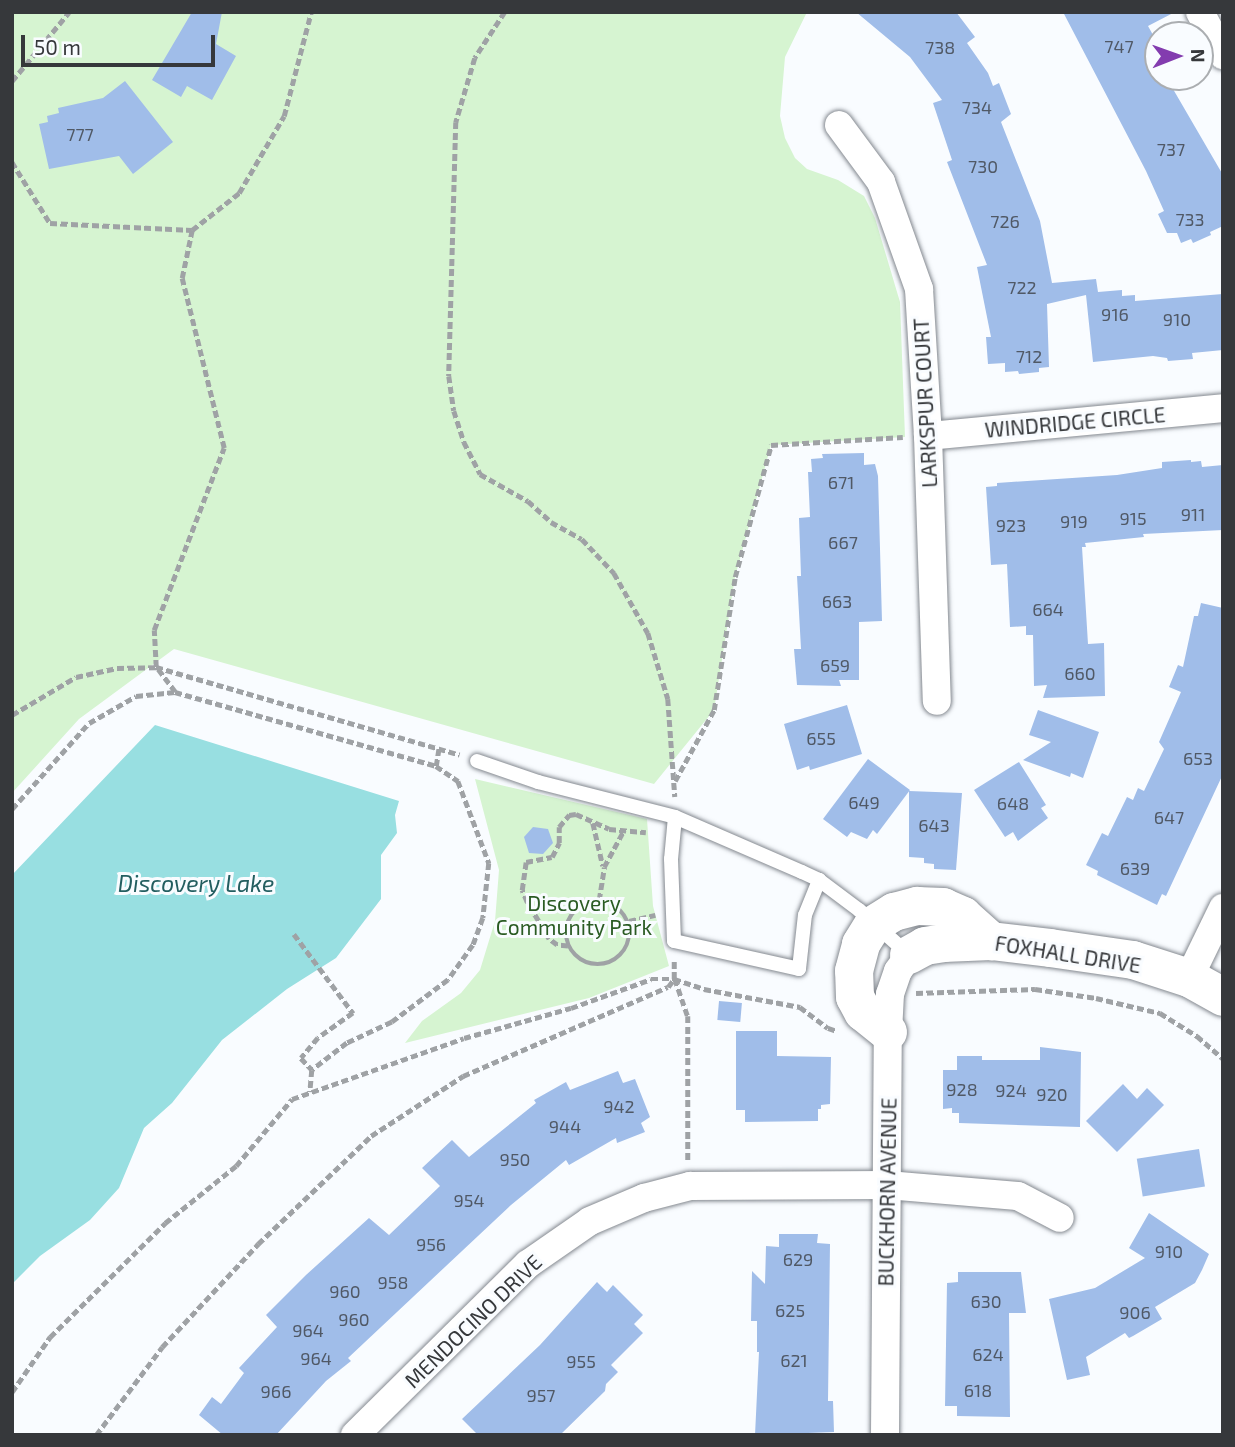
<!DOCTYPE html>
<html>
<head>
<meta charset="utf-8">
<style>
  body { margin:0 }
  #map { position:relative; width:1235px; height:1447px; overflow:hidden; background:#f9fcff; font-family:"Exo 2",sans-serif }
  div>[style] { position:absolute }
  .green>* { inset:0; background:#d6f4d1 }
  .water>* { inset:0; background:#98dfe1 }
  .building>* { inset:0; background:#a0bde9; transform-origin:0 0 }
  .path>* { height:4.5px; margin-top:-2.25px; transform-origin:0; background:repeating-linear-gradient(90deg,#9fa2a5 0 7px,transparent 0 10.5px) }
  .path>.ring { margin:-2.25px; padding:0; box-sizing:content-box; background:none; border:4.5px solid #9fa2a5; border-radius:50% }
  .roads { filter:drop-shadow(0 0 2px #848990) drop-shadow(0 0 2px #848990) }
  .lane>* { height:14px; margin:-7px; padding:0 7px; transform-origin:7px; border-radius:7px; background:#fff }
  .street>* { height:28px; margin:-14px; padding:0 14px; transform-origin:14px; border-radius:14px; background:#fff }
  .secondary>* { height:38px; margin:-19px; padding:0 19px; transform-origin:19px; border-radius:19px; background:#fff }
  span { translate:-50% -50%; white-space:nowrap; text-align:center; line-height:1.15; -webkit-text-stroke:6px #f9fcff; paint-order:stroke }
  .number-label { font-size:18px; color:#505966 }
  .number-label span { -webkit-text-stroke-width:0 }
  .street-label { font-size:21px; color:#36383b }
  .park-label { font-size:21px; color:#2a5b23 }
  .water-label { font-size:23px; color:#235e60; font-style:italic }
  .frame { position:absolute; inset:0; border:14px solid #36383b; pointer-events:none }
  .north { position:absolute; left:1144px; top:21px; width:70px; height:70px; box-sizing:border-box; background:#f9fcff; border:2px solid #abaeb1; border-radius:50%; rotate:89deg; font-size:19px; font-weight:700; line-height:28px; text-align:center; color:#36383b }
  .north::after { content:''; display:block; margin:auto; width:24px; height:32px; background:#833caf; clip-path:polygon(50% 0,100% 100%,50% 72%,0 100%) }
  .scale { position:absolute; left:21px; top:35px; width:194px; height:32px; box-sizing:border-box; border:4px solid #36383b; border-top:0; padding-left:9px; font-size:21px; line-height:24px; white-space:nowrap; color:#36383b; -webkit-text-stroke:5px #f9fcff; paint-order:stroke }
</style>
</head>
<body>
<div id="map">
  <div class="green">
    <i style="clip-path:polygon(12px 12px,807px 12px,785px 57px,780px 116px,785px 138px,795px 158px,807px 169px,838px 180px,864px 196px,875px 218px,900px 302px,905px 437px,771px 445px,735px 577px,714px 710px,654px 784px,174px 649px,79px 719px,12px 793px)"></i>
    <i style="clip-path:polygon(475px 779px,647px 819px,653px 906px,669px 966px,589px 998px,405px 1043px,422px 1021px,461px 993px,480px 970px,495px 921px,499px 870px)"></i>
  </div>
  <div class="water">
    <i style="clip-path:polygon(155px 725px,399px 801px,395px 815px,397px 833px,381px 855px,381px 899px,336px 958px,287px 989px,222px 1040px,172px 1103px,144px 1128px,119px 1188px,90px 1220px,40px 1256px,12px 1284px,12px 875px)"></i>
  </div>
  <div class="building">
    <i style="clip-path:polygon(192px 12px,222px 12px,216px 44px,236px 56px,212px 100px,187px 86px,181px 97px,152px 80px)"></i>
    <i style="clip-path:polygon(856px 12px,956px 12px,975px 37px,967px 43px,988px 73px,993px 86px,999px 83px,1011px 114px,1001px 122px,1040px 221px,1052px 283px,1096px 279px,1098px 292px,1122px 290px,1122px 296px,1135px 295px,1135px 301px,1223px 294px,1223px 350px,1192px 353px,1193px 359px,1168px 361px,1167px 358px,1153px 356px,1093px 362px,1086px 295px,1047px 304px,1049px 367px,1039px 368px,1039px 372px,1019px 374px,1018px 371px,1005px 372px,1005px 363px,988px 364px,986px 337px,991px 337px,977px 267px,987px 265px,947px 162px,952px 160px,933px 103px,942px 100px,910px 57px)"></i>
    <i style="clip-path:polygon(1063px 12px,1175px 12px,1148px 26px,1158px 44px,1158px 77px,1166px 77px,1223px 175px,1223px 226px,1210px 232px,1211px 235px,1193px 243px,1191px 239px,1181px 243px,1177px 233px,1167px 233px,1158px 214px,1164px 211px,1146px 171px)"></i>
    <i style="clip-path:polygon(125px 81px,173px 142px,133px 174px,119px 156px,49px 169px,39px 124px,48px 122px,47px 116px,59px 113px,58px 108px,103px 98px)"></i>
    <i style="clip-path:polygon(864px 453px,864px 465px,875px 464px,878px 476px,882px 621px,859px 622px,859px 680px,839px 680px,841px 686px,797px 685px,794px 649px,801px 649px,797px 576px,801px 576px,799px 518px,810px 517px,808px 472px,812px 472px,811px 459px,823px 458px,822px 454px)"></i>
    <i style="clip-path:polygon(1191px 460px,1191px 462px,1201px 461px,1202px 467px,1223px 465px,1223px 530px,1143px 534px,1144px 537px,1085px 543px,1086px 547px,1082px 547px,1088px 644px,1104px 643px,1105px 696px,1043px 698px,1047px 685px,1034px 686px,1033px 635px,1026px 635px,1026px 626px,1010px 627px,1007px 564px,991px 565px,986px 487px,997px 486px,997px 483px,1117px 475px,1162px 468px,1162px 462px)"></i>
    <i style="clip-path:polygon(1201px 603px,1223px 608px,1223px 774px,1166px 896px,1162px 894px,1157px 905px,1097px 875px,1098px 871px,1086px 865px,1102px 833px,1108px 836px,1127px 797px,1133px 800px,1138px 788px,1144px 791px,1164px 749px,1159px 742px,1181px 692px,1169px 687px,1178px 665px,1183px 667px,1194px 616px,1198px 616px)"></i>
    <i style="clip-path:polygon(847px 705px,862px 754px,810px 770px,809px 766px,797px 770px,784px 724px)"></i>
    <i style="clip-path:polygon(1038px 710px,1099px 732px,1083px 778px,1071px 773px,1070px 777px,1023px 760px,1051px 742px,1029px 735px)"></i>
    <i style="clip-path:polygon(868px 759px,910px 790px,877px 834px,873px 830px,867px 839px,851px 832px,847px 837px,823px 819px)"></i>
    <i style="clip-path:polygon(1019px 762px,1046px 805px,1041px 808px,1048px 818px,1018px 841px,1013px 832px,1005px 837px,974px 790px)"></i>
    <i style="clip-path:polygon(909px 791px,962px 793px,956px 870px,934px 869px,934px 864px,924px 863px,924px 858px,909px 857px)"></i>
    <i style="clip-path:polygon(533px 827px,548px 829px,553px 843px,543px 854px,529px 853px,524px 837px)"></i>
    <i style="left:719px;top:1001px;width:23px;height:19px;rotate:5deg"></i>
    <i style="clip-path:polygon(736px 1031px,777px 1031px,777px 1056px,831px 1057px,830px 1104px,821px 1105px,821px 1109px,818px 1109px,818px 1121px,745px 1122px,745px 1110px,736px 1110px)"></i>
    <i style="clip-path:polygon(1040px 1047px,1081px 1052px,1080px 1127px,959px 1123px,959px 1113px,952px 1113px,952px 1108px,943px 1109px,943px 1070px,957px 1070px,957px 1056px,982px 1056px,982px 1060px,1040px 1060px)"></i>
    <i style="clip-path:polygon(618px 1071px,623px 1083px,635px 1079px,650px 1117px,641px 1123px,645px 1132px,617px 1143px,616px 1138px,569px 1165px,566px 1160px,511px 1205px,348px 1358px,351px 1361px,326px 1381px,276px 1435px,223px 1435px,199px 1415px,212px 1397px,221px 1404px,244px 1373px,239px 1368px,277px 1327px,266px 1315px,306px 1275px,369px 1218px,389px 1235px,440px 1186px,422px 1168px,452px 1140px,469px 1157px,536px 1103px,534px 1100px,566px 1082px,570px 1090px)"></i>
    <i style="clip-path:polygon(1123px 1084px,1137px 1099px,1147px 1088px,1164px 1105px,1117px 1152px,1086px 1121px)"></i>
    <i style="left:1199px;top:1149px;width:38px;height:63px;rotate:81deg"></i>
    <i style="clip-path:polygon(1149px 1213px,1209px 1254px,1202px 1270px,1195px 1283px,1155px 1307px,1162px 1319px,1133px 1336px,1129px 1338px,1125px 1333px,1086px 1357px,1090px 1375px,1067px 1380px,1049px 1299px,1095px 1288px,1145px 1258px,1129px 1248px)"></i>
    <i style="clip-path:polygon(779px 1234px,818px 1234px,817px 1243px,830px 1244px,828px 1401px,833px 1401px,834px 1432px,755px 1435px,759px 1352px,757px 1352px,757px 1321px,751px 1321px,752px 1271px,765px 1284px,766px 1246px,779px 1247px)"></i>
    <i style="clip-path:polygon(958px 1272px,1021px 1272px,1026px 1313px,1009px 1313px,1010px 1417px,957px 1416px,957px 1406px,945px 1406px,947px 1283px,958px 1282px)"></i>
    <i style="clip-path:polygon(597px 1282px,607px 1292px,613px 1285px,643px 1315px,634px 1324px,643px 1333px,611px 1365px,618px 1372px,606px 1384px,605px 1391px,560px 1435px,478px 1435px,462px 1419px,540px 1345px)"></i>
  </div>
  <div class="path">
    <i style="left:505px;top:12px;width:55px;rotate:123.1deg"></i>
    <i style="left:475px;top:58px;width:67px;rotate:106.5deg"></i>
    <i style="left:456px;top:122px;width:254px;rotate:91.6deg"></i>
    <i style="left:449px;top:376px;width:35px;rotate:82deg"></i>
    <i style="left:454px;top:411px;width:33px;rotate:72deg"></i>
    <i style="left:464px;top:442px;width:36px;rotate:63deg"></i>
    <i style="left:480px;top:474px;width:55px;rotate:29.4deg"></i>
    <i style="left:528px;top:501px;width:31px;rotate:42deg"></i>
    <i style="left:551px;top:522px;width:35px;rotate:29deg"></i>
    <i style="left:582px;top:539px;width:47px;rotate:46.7deg"></i>
    <i style="left:614px;top:573px;width:69px;rotate:60.5deg"></i>
    <i style="left:648px;top:633px;width:69px;rotate:73.1deg"></i>
    <i style="left:668px;top:699px;width:98px;rotate:85.9deg"></i>
    <i style="left:12px;top:81px;width:89px;rotate:-50.4deg"></i>
    <i style="left:12px;top:162px;width:72px;rotate:58.1deg"></i>
    <i style="left:50px;top:223px;width:142px;rotate:2.8deg"></i>
    <i style="left:175px;top:692px;width:31px;rotate:-127deg"></i>
    <i style="left:156px;top:667px;width:37px;rotate:-93deg"></i>
    <i style="left:154px;top:630px;width:195px;rotate:-69deg"></i>
    <i style="left:224px;top:448px;width:175px;rotate:-103.9deg"></i>
    <i style="left:182px;top:278px;width:49px;rotate:-78.2deg"></i>
    <i style="left:192px;top:230px;width:60px;rotate:-38.2deg"></i>
    <i style="left:239px;top:193px;width:89px;rotate:-59.7deg"></i>
    <i style="left:284px;top:116px;width:107px;rotate:-75.4deg"></i>
    <i style="left:12px;top:715px;width:74px;rotate:-30.7deg"></i>
    <i style="left:76px;top:677px;width:42px;rotate:-12.4deg"></i>
    <i style="left:117px;top:668px;width:39px;rotate:-1deg"></i>
    <i style="left:156px;top:667px;width:316px;rotate:16.1deg"></i>
    <i style="left:436px;top:766px;width:18px;rotate:-81deg"></i>
    <i style="left:675px;top:781px;width:81px;rotate:-61.2deg"></i>
    <i style="left:714px;top:710px;width:135px;rotate:-81deg"></i>
    <i style="left:735px;top:577px;width:137px;rotate:-74.7deg"></i>
    <i style="left:771px;top:445px;width:132px;rotate:-3.5deg"></i>
    <i style="left:12px;top:809px;width:115px;rotate:-48.2deg"></i>
    <i style="left:89px;top:723px;width:54px;rotate:-29.9deg"></i>
    <i style="left:136px;top:696px;width:39px;rotate:-6deg"></i>
    <i style="left:175px;top:692px;width:271px;rotate:15.8deg"></i>
    <i style="left:436px;top:766px;width:27px;rotate:34deg"></i>
    <i style="left:458px;top:781px;width:88px;rotate:69.3deg"></i>
    <i style="left:489px;top:863px;width:55px;rotate:96.2deg"></i>
    <i style="left:483px;top:918px;width:29px;rotate:110deg"></i>
    <i style="left:473px;top:945px;width:43px;rotate:125.5deg"></i>
    <i style="left:448px;top:980px;width:70px;rotate:143.1deg"></i>
    <i style="left:392px;top:1022px;width:50px;rotate:155deg"></i>
    <i style="left:347px;top:1043px;width:44px;rotate:142.4deg"></i>
    <i style="left:312px;top:1070px;width:22px;rotate:95deg"></i>
    <i style="left:593px;top:823px;width:44px;rotate:76.9deg"></i>
    <i style="left:599px;top:900px;width:33px;rotate:-81deg"></i>
    <i style="left:604px;top:867px;width:42px;rotate:-61.6deg"></i>
    <i class="ring" style="left:566px;top:901px;width:59.5px;height:59.5px"></i>
    <i style="left:629px;top:921px;width:27px;rotate:-13deg"></i>
    <i style="left:294px;top:934px;width:99px;rotate:53.2deg"></i>
    <i style="left:353px;top:1013px;width:43px;rotate:144.5deg"></i>
    <i style="left:318px;top:1038px;width:26px;rotate:130deg"></i>
    <i style="left:301px;top:1058px;width:16px;rotate:47deg"></i>
    <i style="left:568px;top:946px;width:11px;rotate:-175deg"></i>
    <i style="left:557px;top:945px;width:10px;rotate:-143deg"></i>
    <i style="left:549px;top:939px;width:43px;rotate:-120.7deg"></i>
    <i style="left:527px;top:902px;width:13px;rotate:-113deg"></i>
    <i style="left:522px;top:890px;width:28px;rotate:-82deg"></i>
    <i style="left:526px;top:862px;width:26px;rotate:-11deg"></i>
    <i style="left:552px;top:857px;width:16px;rotate:-63deg"></i>
    <i style="left:559px;top:843px;width:16px;rotate:-90deg"></i>
    <i style="left:559px;top:827px;width:16px;rotate:-50deg"></i>
    <i style="left:569px;top:815px;width:7px;rotate:-8deg"></i>
    <i style="left:576px;top:814px;width:36px;rotate:24deg"></i>
    <i style="left:609px;top:829px;width:37px;rotate:5deg"></i>
    <i style="left:675px;top:979px;width:39px;rotate:71deg"></i>
    <i style="left:688px;top:1016px;width:145px;rotate:90deg"></i>
    <i style="left:916px;top:993px;width:119px;rotate:-1.9deg"></i>
    <i style="left:1035px;top:989px;width:62px;rotate:8.4deg"></i>
    <i style="left:1096px;top:998px;width:66px;rotate:13.2deg"></i>
    <i style="left:1160px;top:1013px;width:44px;rotate:31.9deg"></i>
    <i style="left:1197px;top:1036px;width:35px;rotate:41deg"></i>
    <i style="left:12px;top:1392px;width:67px;rotate:-55.4deg"></i>
    <i style="left:50px;top:1337px;width:162px;rotate:-44.7deg"></i>
    <i style="left:165px;top:1223px;width:91px;rotate:-38.8deg"></i>
    <i style="left:236px;top:1166px;width:87px;rotate:-50.1deg"></i>
    <i style="left:292px;top:1099px;width:182px;rotate:-19.5deg"></i>
    <i style="left:464px;top:1038px;width:111px;rotate:-15.7deg"></i>
    <i style="left:571px;top:1008px;width:85px;rotate:-19.9deg"></i>
    <i style="left:651px;top:979px;width:23px"></i>
    <i style="left:674px;top:979px;width:32px;rotate:18deg"></i>
    <i style="left:704px;top:989px;width:98px;rotate:10.6deg"></i>
    <i style="left:800px;top:1007px;width:35px;rotate:37deg"></i>
    <i style="left:828px;top:1028px;width:9px;rotate:18deg"></i>
    <i style="left:96px;top:1435px;width:110px;rotate:-53.1deg"></i>
    <i style="left:162px;top:1347px;width:141px;rotate:-47deg"></i>
    <i style="left:258px;top:1244px;width:156px;rotate:-43.7deg"></i>
    <i style="left:371px;top:1136px;width:110px;rotate:-33.1deg"></i>
    <i style="left:463px;top:1076px;width:223px;rotate:-23.5deg"></i>
    <i style="left:668px;top:987px;width:10px;rotate:-53deg"></i>
    <i style="left:674px;top:979px;width:20px;rotate:-90deg"></i>
  </div>
  <div class="roads">
    <div class="lane">
      <i style="left:477px;top:761px;width:65px;rotate:19deg"></i>
      <i style="left:538px;top:782px;width:141px;rotate:14.3deg"></i>
      <i style="left:675px;top:817px;width:138px;rotate:23.4deg"></i>
      <i style="left:802px;top:872px;width:19px;rotate:25deg"></i>
      <i style="left:819px;top:880px;width:50px;rotate:36.9deg"></i>
      <i style="left:859px;top:910px;width:66px;rotate:41.9deg"></i>
      <i style="left:675px;top:817px;width:42px;rotate:95.4deg"></i>
      <i style="left:671px;top:859px;width:82px;rotate:87.9deg"></i>
      <i style="left:674px;top:941px;width:128px;rotate:12.6deg"></i>
      <i style="left:799px;top:969px;width:54px;rotate:-83.7deg"></i>
      <i style="left:805px;top:915px;width:38px;rotate:-68deg"></i>
    </div>
    <div class="street">
      <i style="left:1200px;top:12px;width:49px;rotate:61.9deg"></i>
      <i style="left:839px;top:125px;width:71px;rotate:53.6deg"></i>
      <i style="left:881px;top:182px;width:114px;rotate:70.4deg"></i>
      <i style="left:919px;top:289px;width:147px;rotate:86.5deg"></i>
      <i style="left:928px;top:436px;width:265px;rotate:88.1deg"></i>
      <i style="left:928px;top:436px;width:296px;rotate:-5.4deg"></i>
      <i style="left:1189px;top:978px;width:78px;rotate:-64.1deg"></i>
      <i style="left:355px;top:1435px;width:243px;rotate:-44.7deg"></i>
      <i style="left:528px;top:1264px;width:75px;rotate:-34.7deg"></i>
      <i style="left:590px;top:1221px;width:59px;rotate:-23.1deg"></i>
      <i style="left:644px;top:1198px;width:48px;rotate:-14.6deg"></i>
      <i style="left:690px;top:1186px;width:197px;rotate:-0.3deg"></i>
      <i style="left:887px;top:1185px;width:131px;rotate:4.8deg"></i>
      <i style="left:1018px;top:1196px;width:47px;rotate:27.6deg"></i>
      <i style="left:885px;top:1435px;width:403px;rotate:-89.6deg"></i>
      <i style="left:888px;top:1032px;width:38px;rotate:-87deg"></i>
      <i style="left:890px;top:994px;width:24px;rotate:-71deg"></i>
      <i style="left:898px;top:971px;width:19px;rotate:-55deg"></i>
    </div>
    <div class="secondary">
      <i style="left:909px;top:955px;width:18px;rotate:-29deg"></i>
      <i style="left:925px;top:946px;width:18px;rotate:-9deg"></i>
      <i style="left:943px;top:943px;width:48px;rotate:-2.4deg"></i>
      <i style="left:991px;top:941px;width:59px;rotate:6.8deg"></i>
      <i style="left:1050px;top:948px;width:84px;rotate:8.2deg"></i>
      <i style="left:1133px;top:960px;width:59px;rotate:17.8deg"></i>
      <i style="left:1189px;top:978px;width:39px;rotate:29deg"></i>
      <i style="left:888px;top:1032px;width:32px;rotate:-141deg"></i>
      <i style="left:863px;top:1012px;width:17px;rotate:-118deg"></i>
      <i style="left:855px;top:997px;width:26px;rotate:-92deg"></i>
      <i style="left:854px;top:971px;width:28px;rotate:-75deg"></i>
      <i style="left:861px;top:944px;width:22px;rotate:-58deg"></i>
      <i style="left:873px;top:925px;width:25px;rotate:-32deg"></i>
      <i style="left:894px;top:912px;width:24px;rotate:-15deg"></i>
      <i style="left:917px;top:906px;width:26px;rotate:2deg"></i>
      <i style="left:943px;top:907px;width:22px;rotate:24deg"></i>
      <i style="left:963px;top:916px;width:38px;rotate:42deg"></i>
    </div>
  </div>
  <div class="number-label">
    <span style="left:1119px;top:46px">747</span>
    <span style="left:940px;top:47px">738</span>
    <span style="left:977px;top:107px">734</span>
    <span style="left:80px;top:134px">777</span>
    <span style="left:1171px;top:149px">737</span>
    <span style="left:983px;top:166px">730</span>
    <span style="left:1190px;top:219px">733</span>
    <span style="left:1005px;top:221px">726</span>
    <span style="left:1022px;top:287px">722</span>
    <span style="left:1115px;top:314px">916</span>
    <span style="left:1177px;top:319px">910</span>
    <span style="left:1029px;top:356px">712</span>
    <span style="left:841px;top:482px">671</span>
    <span style="left:1193px;top:514px">911</span>
    <span style="left:1133px;top:518px">915</span>
    <span style="left:1074px;top:521px">919</span>
    <span style="left:1011px;top:525px">923</span>
    <span style="left:843px;top:542px">667</span>
    <span style="left:837px;top:601px">663</span>
    <span style="left:1048px;top:609px">664</span>
    <span style="left:835px;top:665px">659</span>
    <span style="left:1080px;top:673px">660</span>
    <span style="left:821px;top:738px">655</span>
    <span style="left:1198px;top:758px">653</span>
    <span style="left:864px;top:802px">649</span>
    <span style="left:1013px;top:803px">648</span>
    <span style="left:1169px;top:817px">647</span>
    <span style="left:934px;top:825px">643</span>
    <span style="left:1135px;top:868px">639</span>
    <span style="left:962px;top:1089px">928</span>
    <span style="left:1011px;top:1090px">924</span>
    <span style="left:1052px;top:1094px">920</span>
    <span style="left:619px;top:1106px">942</span>
    <span style="left:565px;top:1126px">944</span>
    <span style="left:515px;top:1159px">950</span>
    <span style="left:469px;top:1200px">954</span>
    <span style="left:431px;top:1244px">956</span>
    <span style="left:1169px;top:1251px">910</span>
    <span style="left:798px;top:1259px">629</span>
    <span style="left:393px;top:1282px">958</span>
    <span style="left:345px;top:1291px">960</span>
    <span style="left:986px;top:1301px">630</span>
    <span style="left:790px;top:1310px">625</span>
    <span style="left:1135px;top:1312px">906</span>
    <span style="left:354px;top:1319px">960</span>
    <span style="left:308px;top:1330px">964</span>
    <span style="left:988px;top:1354px">624</span>
    <span style="left:316px;top:1358px">964</span>
    <span style="left:794px;top:1360px">621</span>
    <span style="left:581px;top:1361px">955</span>
    <span style="left:978px;top:1390px">618</span>
    <span style="left:276px;top:1391px">966</span>
    <span style="left:541px;top:1395px">957</span>
  </div>
  <div class="street-label">
    <span style="left:925px;top:403px;rotate:-93deg">LARKSPUR COURT</span>
    <span style="left:1075px;top:422px;rotate:-5deg">WINDRIDGE CIRCLE</span>
    <span style="left:1068px;top:954px;rotate:9deg">FOXHALL DRIVE</span>
    <span style="left:887px;top:1192px;rotate:-89deg">BUCKHORN AVENUE</span>
    <span style="left:473px;top:1321px;rotate:-44deg">MENDOCINO DRIVE</span>
  </div>
  <div class="park-label">
    <span style="left:574px;top:915px">Discovery<br>Community Park</span>
  </div>
  <div class="water-label">
    <span style="left:196px;top:883px">Discovery Lake</span>
  </div>
  <div class="frame"></div>
  <div class="north">N</div>
  <div class="scale">50 m</div>
</div>
</body>
</html>
